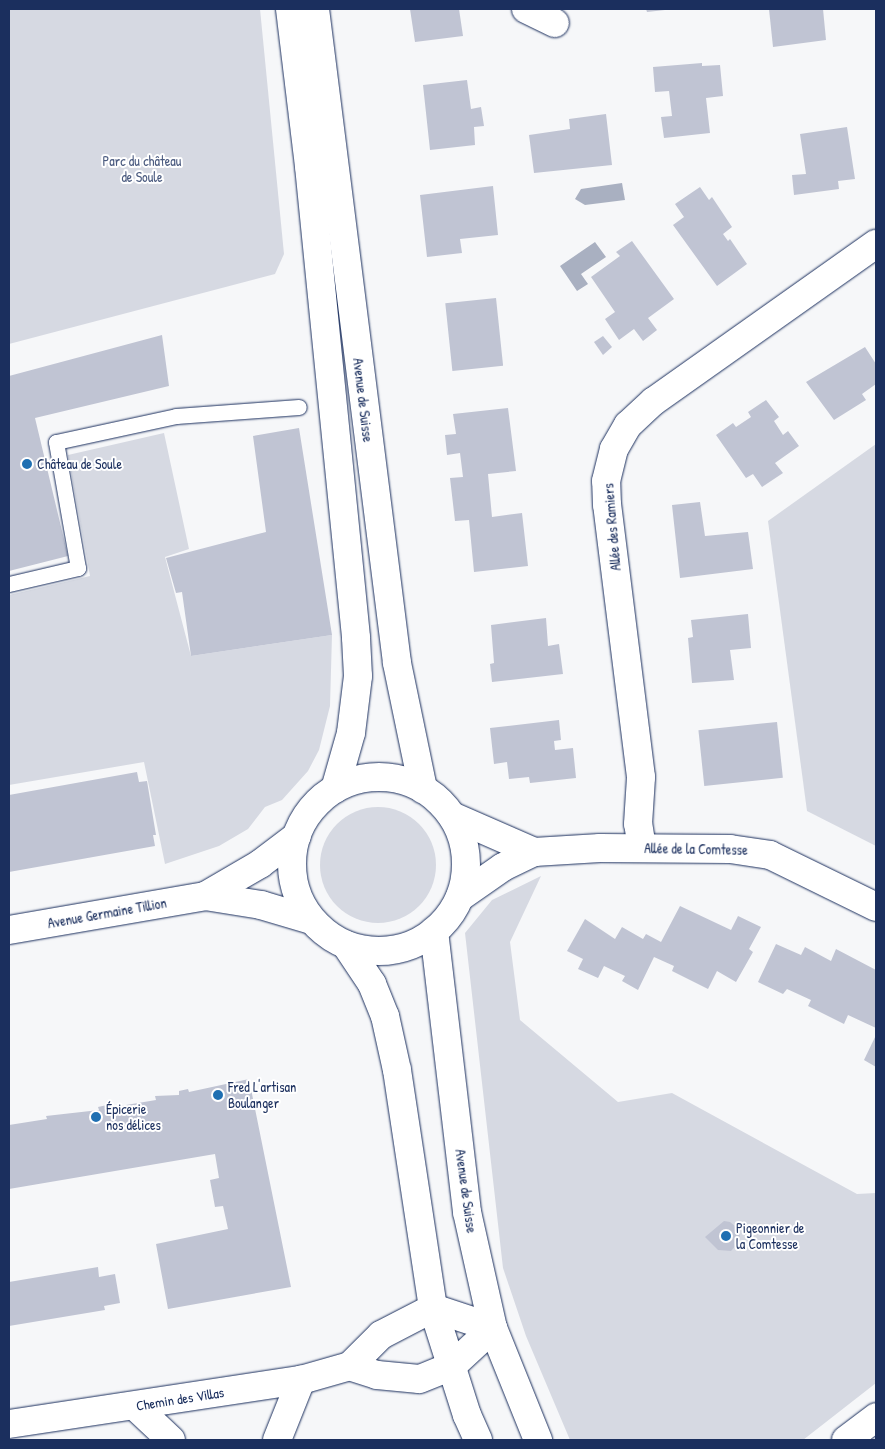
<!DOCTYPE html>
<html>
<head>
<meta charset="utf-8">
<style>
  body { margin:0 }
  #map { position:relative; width:885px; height:1449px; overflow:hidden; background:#f6f7f9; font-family:"Patrick Hand",sans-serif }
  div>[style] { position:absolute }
  .green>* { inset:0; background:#d6d9e2 }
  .round { border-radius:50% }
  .water>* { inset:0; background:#a9b0c1 }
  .building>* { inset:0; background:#c0c4d3; transform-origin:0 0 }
  .roads { filter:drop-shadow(0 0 1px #1b2f5e) drop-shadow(0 0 1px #1b2f5e) }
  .lane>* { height:15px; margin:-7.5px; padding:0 7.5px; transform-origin:7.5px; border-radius:7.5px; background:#fff }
  .street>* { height:28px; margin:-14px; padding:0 14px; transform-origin:14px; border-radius:14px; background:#fff }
  .secondary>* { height:28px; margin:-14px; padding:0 14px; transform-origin:14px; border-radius:14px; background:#fff }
  .secondary>.ring { margin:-14px; padding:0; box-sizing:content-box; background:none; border:28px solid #fff; border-radius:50% }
  .dots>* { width:14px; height:14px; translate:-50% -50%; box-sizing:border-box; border:2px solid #fff; border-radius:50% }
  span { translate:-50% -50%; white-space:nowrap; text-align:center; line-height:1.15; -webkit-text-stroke:4px #fff; paint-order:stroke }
  .park-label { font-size:14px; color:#4a5a7f }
  .street-label { font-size:14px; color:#1b2f5e }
  .poi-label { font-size:14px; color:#1b2f5e }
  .left { translate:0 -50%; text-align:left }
  .frame { position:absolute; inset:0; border:10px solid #1b2f5e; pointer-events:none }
</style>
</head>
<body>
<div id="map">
  <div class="green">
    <i style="clip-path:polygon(9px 9px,260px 9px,284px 254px,275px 274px,9px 344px)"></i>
    <i style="clip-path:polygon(164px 433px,189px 549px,165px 557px,191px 656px,332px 635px,330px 706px,319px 750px,308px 771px,282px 800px,265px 807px,248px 829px,219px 846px,165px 864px,144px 762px,9px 785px,9px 595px,90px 576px,68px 455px)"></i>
    <i style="clip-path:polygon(876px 444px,876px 846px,807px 811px,768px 521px)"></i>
    <i class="round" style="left:320px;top:807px;width:116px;height:116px"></i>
    <i style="clip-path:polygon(541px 876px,510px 942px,520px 1020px,618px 1102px,672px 1093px,857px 1194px,876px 1193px,876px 1383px,803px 1440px,570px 1440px,526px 1336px,503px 1268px,465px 933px,492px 900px)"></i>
  </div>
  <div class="water">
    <i style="clip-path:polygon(622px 183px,625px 200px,585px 205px,575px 199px,581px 189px)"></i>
    <i style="clip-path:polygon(595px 242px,606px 257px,581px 274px,588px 284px,577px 291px,560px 266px)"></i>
  </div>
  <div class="building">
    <i style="clip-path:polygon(410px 9px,459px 9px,463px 36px,415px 42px)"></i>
    <i style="clip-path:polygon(646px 9px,665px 9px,665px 10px,647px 12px)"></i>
    <i style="clip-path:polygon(769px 9px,823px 9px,826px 40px,773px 47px)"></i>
    <i style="clip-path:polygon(702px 63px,702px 66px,720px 65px,723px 96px,706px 98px,710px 133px,664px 138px,661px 117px,672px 116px,669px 91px,655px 92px,653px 67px)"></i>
    <i style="clip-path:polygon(467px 80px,471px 109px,481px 107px,484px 126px,474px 127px,475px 145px,430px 150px,423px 85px)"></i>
    <i style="clip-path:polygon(606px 114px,612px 165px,534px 173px,529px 135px,570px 129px,569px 119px)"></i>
    <i style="clip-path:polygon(847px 127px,855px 179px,838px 181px,839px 189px,794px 195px,792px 175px,806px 174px,800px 134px)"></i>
    <i style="clip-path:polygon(493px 186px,498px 235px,460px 239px,462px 253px,427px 257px,420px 195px)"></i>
    <i style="clip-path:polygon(700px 187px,709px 200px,712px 197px,732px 227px,723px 234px,728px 241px,730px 239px,747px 264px,717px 286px,673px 225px,684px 217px,675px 204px)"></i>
    <i style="clip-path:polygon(632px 241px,674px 299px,648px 318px,657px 330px,643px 341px,634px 329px,619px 340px,605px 319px,615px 312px,591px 277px,620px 256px,616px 252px)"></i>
    <i style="left:496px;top:298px;width:68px;height:51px;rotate:84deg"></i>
    <i style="clip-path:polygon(162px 335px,169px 386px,35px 418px,68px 556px,9px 571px,9px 376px)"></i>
    <i style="clip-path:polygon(603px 336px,612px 347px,603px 355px,594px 342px)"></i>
    <i style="clip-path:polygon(865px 347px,876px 364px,876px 384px,862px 394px,866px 400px,834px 420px,806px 382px)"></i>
    <i style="clip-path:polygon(766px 400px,779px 417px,774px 421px,783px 435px,788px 431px,799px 446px,775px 463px,783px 473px,762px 487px,753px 474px,746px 478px,716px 435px,733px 423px,736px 427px,751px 417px,748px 412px)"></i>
    <i style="clip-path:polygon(508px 408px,516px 471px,488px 474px,492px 517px,522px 513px,528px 566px,474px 572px,469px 520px,455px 521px,450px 478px,463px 477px,460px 453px,447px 455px,445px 435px,456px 434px,453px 414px)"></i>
    <i style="clip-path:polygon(299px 428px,332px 635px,191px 656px,182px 592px,176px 593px,166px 558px,266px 532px,253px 436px)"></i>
    <i style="clip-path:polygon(700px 502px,705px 536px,748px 532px,753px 569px,680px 578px,672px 505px)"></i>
    <i style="clip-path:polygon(748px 614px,751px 648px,730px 650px,734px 680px,692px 683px,688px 638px,693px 637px,691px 620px)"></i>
    <i style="clip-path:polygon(546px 618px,548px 646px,559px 644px,563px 674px,492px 682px,490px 664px,494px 663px,491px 625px)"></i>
    <i style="clip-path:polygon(559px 720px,561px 740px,554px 741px,555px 750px,573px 748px,576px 778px,530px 783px,529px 777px,509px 779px,507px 762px,494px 764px,490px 728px)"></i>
    <i style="left:777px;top:722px;width:56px;height:79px;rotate:84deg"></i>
    <i style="clip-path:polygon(137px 772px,139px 782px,147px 781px,156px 835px,153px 835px,155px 846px,9px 872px,9px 795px)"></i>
    <i style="clip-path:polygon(680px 906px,731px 930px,738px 916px,761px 927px,749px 949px,753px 952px,736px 982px,717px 971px,708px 989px,672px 971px,674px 966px,654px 957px,638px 990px,622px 981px,625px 976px,604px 966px,598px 978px,578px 969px,583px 959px,567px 951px,585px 919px,615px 939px,622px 927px,643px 939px,646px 934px,661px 942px)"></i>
    <i style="clip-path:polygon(776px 944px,801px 955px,805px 947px,831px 961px,836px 949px,876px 970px,876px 1028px,848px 1015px,844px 1024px,808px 1006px,811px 1000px,787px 989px,783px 994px,758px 982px)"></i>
    <i style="clip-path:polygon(876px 1035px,876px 1067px,864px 1060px)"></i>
    <i style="clip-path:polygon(249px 1079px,291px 1287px,168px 1309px,156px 1244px,228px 1229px,223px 1206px,215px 1207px,210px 1180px,219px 1178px,215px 1154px,9px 1189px,9px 1125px,47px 1119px,46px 1116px,99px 1110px,98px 1107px,107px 1105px,108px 1108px,156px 1100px,155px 1096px,179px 1095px,179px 1091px,188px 1089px,189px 1092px)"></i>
    <i style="clip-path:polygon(724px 1221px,730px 1222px,740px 1230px,739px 1242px,731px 1251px,718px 1250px,705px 1237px)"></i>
    <i style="clip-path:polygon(98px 1267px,99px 1277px,115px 1274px,120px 1303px,104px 1306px,105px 1310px,9px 1326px,9px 1282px)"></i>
  </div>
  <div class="roads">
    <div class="lane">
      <i style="left:9px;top:584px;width:71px;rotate:-13.1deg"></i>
      <i style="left:78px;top:568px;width:128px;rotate:-99.9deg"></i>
      <i style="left:56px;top:442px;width:123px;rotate:-12.2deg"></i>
      <i style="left:176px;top:416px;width:123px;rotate:-4.2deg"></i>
    </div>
    <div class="street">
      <i style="left:526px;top:9px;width:32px;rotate:26deg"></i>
      <i style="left:452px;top:816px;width:90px;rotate:23.7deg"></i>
      <i style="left:642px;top:848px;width:24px;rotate:-99deg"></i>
      <i style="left:638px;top:824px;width:47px;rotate:-86.3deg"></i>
      <i style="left:641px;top:777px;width:274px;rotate:-97.1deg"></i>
      <i style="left:607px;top:505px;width:24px;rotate:-92deg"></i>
      <i style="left:606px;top:481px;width:33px;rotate:-76deg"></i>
      <i style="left:614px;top:449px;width:28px;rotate:-60deg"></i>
      <i style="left:628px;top:425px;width:35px;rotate:-43deg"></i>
      <i style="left:654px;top:401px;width:272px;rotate:-35.3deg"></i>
      <i style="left:460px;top:897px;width:52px;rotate:-34.9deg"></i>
      <i style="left:503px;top:867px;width:34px;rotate:-26deg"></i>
      <i style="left:534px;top:852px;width:66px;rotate:-3.5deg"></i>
      <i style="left:600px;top:848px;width:130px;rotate:0.4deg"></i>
      <i style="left:730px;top:849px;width:40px;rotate:8.5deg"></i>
      <i style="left:770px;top:855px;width:118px;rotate:26.1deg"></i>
      <i style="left:136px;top:1407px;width:48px;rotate:43.3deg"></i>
      <i style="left:9px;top:1424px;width:295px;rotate:-8.6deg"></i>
      <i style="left:301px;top:1380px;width:51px;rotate:-15.9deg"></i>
      <i style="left:350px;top:1366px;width:44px;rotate:-45deg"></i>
      <i style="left:381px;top:1335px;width:59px;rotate:-27.4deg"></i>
      <i style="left:433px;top:1308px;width:63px;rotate:18.4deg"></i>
      <i style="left:493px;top:1328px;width:56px;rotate:137.2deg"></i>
      <i style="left:452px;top:1366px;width:35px;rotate:158deg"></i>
      <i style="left:419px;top:1379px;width:42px;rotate:-174.6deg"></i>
      <i style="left:377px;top:1375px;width:28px;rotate:-162deg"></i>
      <i style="left:277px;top:1440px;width:65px;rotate:-68.2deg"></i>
      <i style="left:846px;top:1440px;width:38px;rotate:-37deg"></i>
    </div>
    <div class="secondary">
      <i style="left:290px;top:9px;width:158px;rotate:83.1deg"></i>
      <i style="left:309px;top:166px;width:474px;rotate:84.3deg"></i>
      <i style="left:356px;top:638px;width:38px;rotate:87deg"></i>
      <i style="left:358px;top:676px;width:57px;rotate:97deg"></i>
      <i style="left:351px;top:733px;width:58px;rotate:105.9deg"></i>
      <i style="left:315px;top:9px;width:659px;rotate:82.85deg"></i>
      <i style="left:397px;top:663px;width:129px;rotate:78.3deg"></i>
      <i class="ring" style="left:292px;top:777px;width:146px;height:146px"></i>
      <i style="left:205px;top:896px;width:64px;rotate:-30.2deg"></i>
      <i style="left:260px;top:864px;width:46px;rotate:-37.1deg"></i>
      <i style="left:9px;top:930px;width:199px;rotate:-9.8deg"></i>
      <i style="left:205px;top:896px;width:57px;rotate:9.1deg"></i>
      <i style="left:261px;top:905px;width:52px;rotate:16.7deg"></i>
      <i style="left:434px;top:931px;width:283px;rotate:83.3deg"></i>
      <i style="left:467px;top:1212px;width:119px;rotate:77.4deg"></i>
      <i style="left:493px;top:1328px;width:121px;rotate:68.1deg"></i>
      <i style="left:346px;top:945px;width:47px;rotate:56.3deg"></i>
      <i style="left:372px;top:984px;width:35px;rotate:68deg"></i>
      <i style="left:385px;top:1016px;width:55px;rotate:77.5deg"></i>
      <i style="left:397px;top:1070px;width:241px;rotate:81.4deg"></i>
      <i style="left:433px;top:1308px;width:112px;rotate:72.4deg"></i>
      <i style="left:467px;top:1415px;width:27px;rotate:66deg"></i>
    </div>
  </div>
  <div class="dots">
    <i style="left:27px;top:464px;background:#1f6fb2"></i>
    <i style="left:218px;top:1095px;background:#1f6fb2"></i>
    <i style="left:96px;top:1117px;background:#1f6fb2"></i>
    <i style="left:726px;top:1236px;background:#1f6fb2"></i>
  </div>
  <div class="park-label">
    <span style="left:142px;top:169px">Parc du château<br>de Soule</span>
  </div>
  <div class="street-label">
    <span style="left:363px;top:400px;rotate:83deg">Avenue de Suisse</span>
    <span style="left:612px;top:527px;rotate:-95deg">Allée des Ramiers</span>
    <span style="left:696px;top:849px;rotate:1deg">Allée de la Comtesse</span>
    <span style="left:107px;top:913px;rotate:-10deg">Avenue Germaine Tillion</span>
    <span style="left:466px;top:1191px;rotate:82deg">Avenue de Suisse</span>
    <span style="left:180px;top:1399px;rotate:-9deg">Chemin des Villas</span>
  </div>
  <div class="poi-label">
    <span class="left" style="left:37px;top:464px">Château de Soule</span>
    <span class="left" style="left:228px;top:1095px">Fred L'artisan<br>Boulanger</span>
    <span class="left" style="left:106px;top:1117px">Épicerie<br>nos délices</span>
    <span class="left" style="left:736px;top:1236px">Pigeonnier de<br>la Comtesse</span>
  </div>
  <div class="frame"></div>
</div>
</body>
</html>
